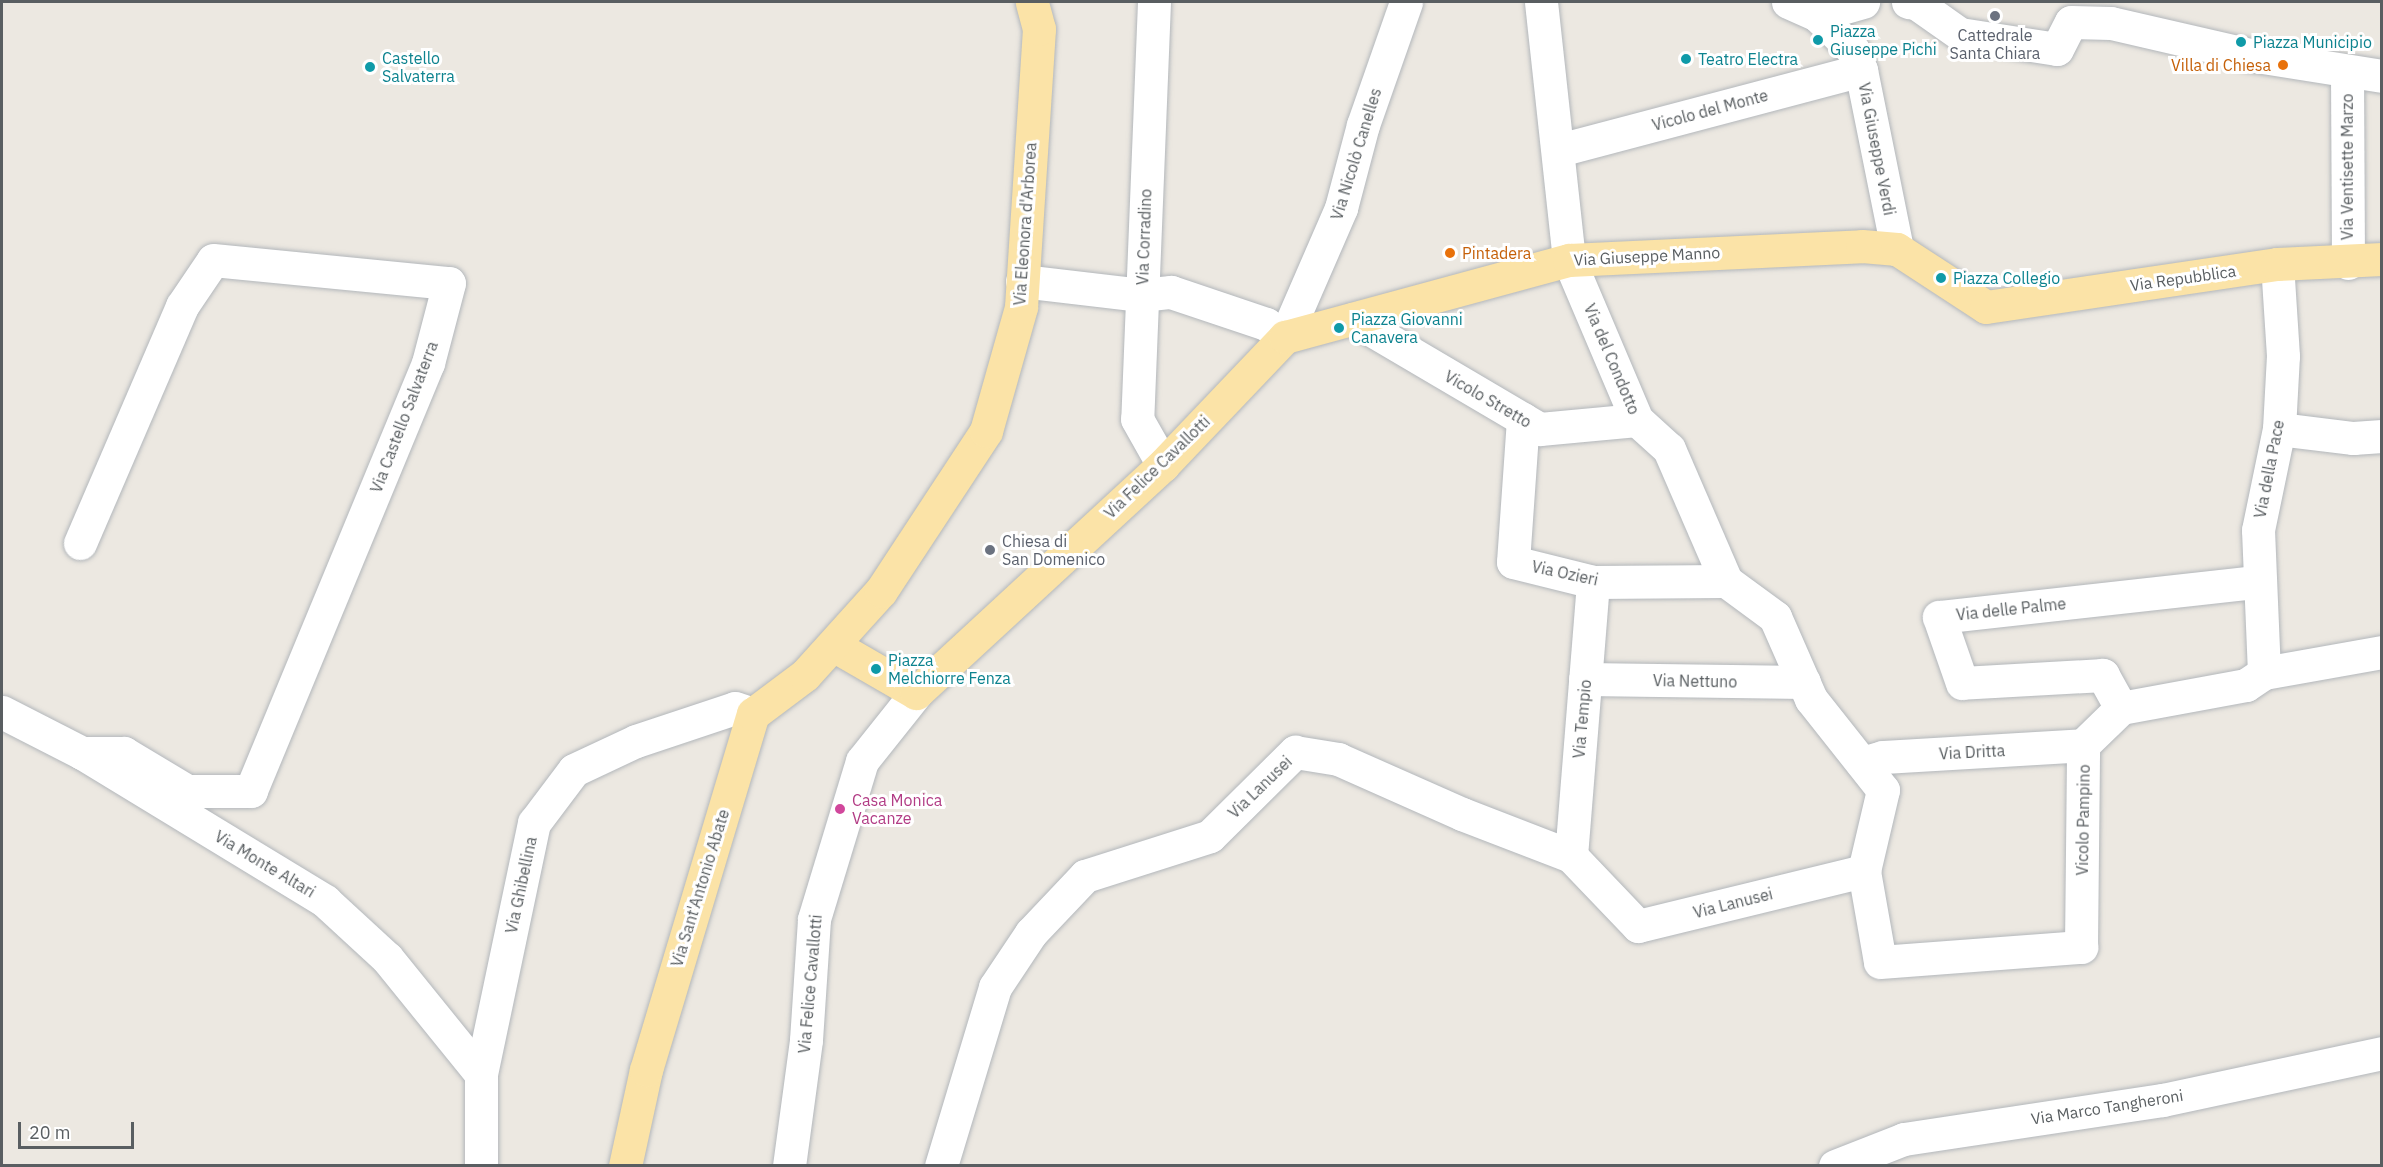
<!DOCTYPE html>
<html>
<head>
<meta charset="utf-8">
<style>
  body { margin:0 }
  #map { position:relative; width:2383px; height:1167px; overflow:hidden; background:#ece8e1; font-family:"IBM Plex Sans",sans-serif }
  div>[style] { position:absolute }
  .roads { filter:drop-shadow(0 0 2px #b3b7bb) drop-shadow(0 0 2px #b3b7bb) }
  .minor>* { height:33px; margin:-16.5px; padding:0 16.5px; transform-origin:16.5px; border-radius:16.5px; background:#fff }
  .major>* { height:33px; margin:-16.5px; padding:0 16.5px; transform-origin:16.5px; border-radius:16.5px; background:#fbe3a7 }
  .dots>* { width:16px; height:16px; translate:-50% -50%; box-sizing:border-box; border:3px solid #fff; border-radius:50% }
  span { translate:-50% -50%; white-space:nowrap; text-align:center; line-height:1.15; -webkit-text-stroke:6px #fff; paint-order:stroke }
  .culture-label { font-size:16px; color:#0d838f }
  .left { translate:0 -50%; text-align:left }
  .worship-label { font-size:16px; color:#5b616d }
  .food-label { font-size:16px; color:#c56008 }
  .right { translate:-100% -50%; text-align:right }
  .street-label { font-size:16px; color:#595e61 }
  .hotel-label { font-size:16px; color:#b23c85 }
  .frame { position:absolute; inset:0; border:3px solid #595e61; pointer-events:none }
  .scale { position:absolute; left:18px; top:1122px; width:116px; height:27px; box-sizing:border-box; border:3px solid #595e61; border-top:0; padding-left:8px; font-size:18px; line-height:21px; white-space:nowrap; color:#595e61; -webkit-text-stroke:4px #fff; paint-order:stroke }
</style>
</head>
<body>
<div id="map">
  <div class="roads">
    <div class="minor">
      <i style="left:1154px;top:2px;width:417px;rotate:92.3deg"></i>
      <i style="left:1137px;top:419px;width:53px;rotate:60.5deg"></i>
      <i style="left:1541px;top:2px;width:260px;rotate:83.8deg"></i>
      <i style="left:1569px;top:260px;width:174px;rotate:67deg"></i>
      <i style="left:1637px;top:420px;width:43px;rotate:42.2deg"></i>
      <i style="left:1669px;top:449px;width:144px;rotate:66.6deg"></i>
      <i style="left:1788px;top:2px;width:32px;rotate:24deg"></i>
      <i style="left:1817px;top:15px;width:50px;rotate:44.2deg"></i>
      <i style="left:1853px;top:50px;width:22px;rotate:68deg"></i>
      <i style="left:1861px;top:70px;width:183px;rotate:78.6deg"></i>
      <i style="left:1908px;top:2px;width:8px;rotate:7deg"></i>
      <i style="left:1916px;top:3px;width:54px;rotate:35.2deg"></i>
      <i style="left:1960px;top:34px;width:98px;rotate:8.8deg"></i>
      <i style="left:2057px;top:49px;width:30px;rotate:-63deg"></i>
      <i style="left:2071px;top:22px;width:40px;rotate:1.4deg"></i>
      <i style="left:2111px;top:23px;width:143px;rotate:13deg"></i>
      <i style="left:2250px;top:55px;width:134px;rotate:9deg"></i>
      <i style="left:1817px;top:15px;width:48px;rotate:-15.8deg"></i>
      <i style="left:2347px;top:71px;width:192px;rotate:89.7deg"></i>
      <i style="left:1559px;top:150px;width:312px;rotate:-14.8deg"></i>
      <i style="left:1022px;top:281px;width:120px;rotate:6.7deg"></i>
      <i style="left:1141px;top:295px;width:30px;rotate:-6deg"></i>
      <i style="left:1171px;top:292px;width:100px;rotate:18.6deg"></i>
      <i style="left:1266px;top:324px;width:23px;rotate:34deg"></i>
      <i style="left:1285px;top:337px;width:141px;rotate:-66.5deg"></i>
      <i style="left:1341px;top:208px;width:86px;rotate:-75.2deg"></i>
      <i style="left:1363px;top:125px;width:130px;rotate:-70.7deg"></i>
      <i style="left:1353px;top:319px;width:217px;rotate:30.5deg"></i>
      <i style="left:1540px;top:429px;width:97px;rotate:-5.3deg"></i>
      <i style="left:1523px;top:419px;width:143px;rotate:94deg"></i>
      <i style="left:1513px;top:562px;width:82px;rotate:14deg"></i>
      <i style="left:1593px;top:582px;width:133px;rotate:-0.4deg"></i>
      <i style="left:2279px;top:429px;width:75px;rotate:6.9deg"></i>
      <i style="left:2353px;top:438px;width:29px;rotate:-4deg"></i>
      <i style="left:80px;top:543px;width:258px;rotate:-66.7deg"></i>
      <i style="left:182px;top:306px;width:55px;rotate:-56deg"></i>
      <i style="left:213px;top:260px;width:237px;rotate:5.6deg"></i>
      <i style="left:449px;top:283px;width:83px;rotate:104.7deg"></i>
      <i style="left:428px;top:363px;width:463px;rotate:112.5deg"></i>
      <i style="left:251px;top:791px;width:64px;rotate:180deg"></i>
      <i style="left:187px;top:791px;width:74px;rotate:-148.9deg"></i>
      <i style="left:124px;top:753px;width:42px;rotate:180deg"></i>
      <i style="left:1726px;top:581px;width:61px;rotate:36.3deg"></i>
      <i style="left:1775px;top:617px;width:90px;rotate:66.3deg"></i>
      <i style="left:1811px;top:699px;width:116px;rotate:51.6deg"></i>
      <i style="left:1883px;top:790px;width:83px;rotate:103.2deg"></i>
      <i style="left:1864px;top:871px;width:92px;rotate:80deg"></i>
      <i style="left:1880px;top:962px;width:202px;rotate:-4.3deg"></i>
      <i style="left:2081px;top:947px;width:202px;rotate:-89.4deg"></i>
      <i style="left:2083px;top:745px;width:53px;rotate:-44.2deg"></i>
      <i style="left:2264px;top:673px;width:143px;rotate:-92.4deg"></i>
      <i style="left:2258px;top:530px;width:103px;rotate:-78.3deg"></i>
      <i style="left:2279px;top:429px;width:73px;rotate:-86.9deg"></i>
      <i style="left:2283px;top:356px;width:92px;rotate:-93.7deg"></i>
      <i style="left:1585px;top:679px;width:219px;rotate:0.8deg"></i>
      <i style="left:2121px;top:708px;width:38px;rotate:-119deg"></i>
      <i style="left:2103px;top:675px;width:141px;rotate:176.8deg"></i>
      <i style="left:1962px;top:683px;width:70px;rotate:-109.2deg"></i>
      <i style="left:1939px;top:617px;width:321px;rotate:-6.3deg"></i>
      <i style="left:2121px;top:708px;width:127px;rotate:-10.4deg"></i>
      <i style="left:2246px;top:685px;width:22px;rotate:-34deg"></i>
      <i style="left:2264px;top:673px;width:120px;rotate:-10.1deg"></i>
      <i style="left:2px;top:712px;width:90px;rotate:27.1deg"></i>
      <i style="left:82px;top:753px;width:285px;rotate:31.3deg"></i>
      <i style="left:325px;top:901px;width:84px;rotate:42.6deg"></i>
      <i style="left:387px;top:958px;width:149px;rotate:51deg"></i>
      <i style="left:1862px;top:763px;width:22px;rotate:-16deg"></i>
      <i style="left:1883px;top:757px;width:200px;rotate:-3.4deg"></i>
      <i style="left:1571px;top:856px;width:275px;rotate:-85.4deg"></i>
      <i style="left:481px;top:1166px;width:92px;rotate:-90deg"></i>
      <i style="left:481px;top:1074px;width:257px;rotate:-78.1deg"></i>
      <i style="left:534px;top:823px;width:66px;rotate:-53deg"></i>
      <i style="left:574px;top:770px;width:68px;rotate:-25.1deg"></i>
      <i style="left:636px;top:741px;width:104px;rotate:-18.4deg"></i>
      <i style="left:735px;top:708px;width:19px;rotate:18deg"></i>
      <i style="left:789px;top:1166px;width:127px;rotate:-82.3deg"></i>
      <i style="left:806px;top:1040px;width:121px;rotate:-86.2deg"></i>
      <i style="left:814px;top:919px;width:165px;rotate:-73.1deg"></i>
      <i style="left:862px;top:761px;width:87px;rotate:-51.5deg"></i>
      <i style="left:941px;top:1166px;width:187px;rotate:-73.2deg"></i>
      <i style="left:995px;top:987px;width:65px;rotate:-56.3deg"></i>
      <i style="left:1031px;top:933px;width:79px;rotate:-46.5deg"></i>
      <i style="left:1085px;top:876px;width:131px;rotate:-17.7deg"></i>
      <i style="left:1210px;top:836px;width:120px;rotate:-44.7deg"></i>
      <i style="left:1295px;top:752px;width:44px;rotate:9.2deg"></i>
      <i style="left:1338px;top:759px;width:136px;rotate:23.9deg"></i>
      <i style="left:1462px;top:814px;width:117px;rotate:21.1deg"></i>
      <i style="left:1571px;top:856px;width:97px;rotate:46.3deg"></i>
      <i style="left:1638px;top:926px;width:233px;rotate:-13.7deg"></i>
      <i style="left:1835px;top:1166px;width:74px;rotate:-21.4deg"></i>
      <i style="left:1904px;top:1139px;width:262px;rotate:-8.6deg"></i>
      <i style="left:2163px;top:1100px;width:224px;rotate:-12.1deg"></i>
    </div>
    <div class="major">
      <i style="left:833px;top:645px;width:96px;rotate:30deg"></i>
      <i style="left:916px;top:693px;width:336px;rotate:-42.7deg"></i>
      <i style="left:1163px;top:465px;width:177px;rotate:-46.4deg"></i>
      <i style="left:1285px;top:337px;width:294px;rotate:-15.2deg"></i>
      <i style="left:1569px;top:260px;width:293px;rotate:-2.7deg"></i>
      <i style="left:1862px;top:246px;width:35px;rotate:5deg"></i>
      <i style="left:1897px;top:249px;width:106px;rotate:33.1deg"></i>
      <i style="left:1986px;top:307px;width:294px;rotate:-8.4deg"></i>
      <i style="left:2277px;top:264px;width:105px;rotate:-2.7deg"></i>
      <i style="left:625px;top:1166px;width:98px;rotate:-77.7deg"></i>
      <i style="left:646px;top:1070px;width:372px;rotate:-73.3deg"></i>
      <i style="left:753px;top:714px;width:65px;rotate:-36.9deg"></i>
      <i style="left:805px;top:675px;width:113px;rotate:-47.9deg"></i>
      <i style="left:881px;top:591px;width:191px;rotate:-56.7deg"></i>
      <i style="left:986px;top:431px;width:129px;rotate:-74.2deg"></i>
      <i style="left:1021px;top:307px;width:279px;rotate:-86.3deg"></i>
      <i style="left:1039px;top:29px;width:28px;rotate:-105deg"></i>
    </div>
  </div>
  <div class="dots">
    <i style="left:1995px;top:16px;background:#6b7280"></i>
    <i style="left:1818px;top:40px;background:#0f9aa8"></i>
    <i style="left:2241px;top:42px;background:#0f9aa8"></i>
    <i style="left:1686px;top:59px;background:#0f9aa8"></i>
    <i style="left:2283px;top:65px;background:#e8710a"></i>
    <i style="left:370px;top:67px;background:#0f9aa8"></i>
    <i style="left:1450px;top:253px;background:#e8710a"></i>
    <i style="left:1941px;top:278px;background:#0f9aa8"></i>
    <i style="left:1339px;top:328px;background:#0f9aa8"></i>
    <i style="left:990px;top:550px;background:#6b7280"></i>
    <i style="left:876px;top:669px;background:#0f9aa8"></i>
    <i style="left:840px;top:809px;background:#d1479c"></i>
  </div>
  <div class="culture-label">
    <span class="left" style="left:1830px;top:40px">Piazza<br>Giuseppe Pichi</span>
    <span class="left" style="left:2253px;top:42px">Piazza Municipio</span>
    <span class="left" style="left:382px;top:67px">Castello<br>Salvaterra</span>
    <span class="left" style="left:1698px;top:59px">Teatro Electra</span>
    <span class="left" style="left:1953px;top:278px">Piazza Collegio</span>
    <span class="left" style="left:1351px;top:328px">Piazza Giovanni<br>Canavera</span>
    <span class="left" style="left:888px;top:669px">Piazza<br>Melchiorre Fenza</span>
  </div>
  <div class="worship-label">
    <span style="left:1995px;top:44px">Cattedrale<br>Santa Chiara</span>
    <span class="left" style="left:1002px;top:550px">Chiesa di<br>San Domenico</span>
  </div>
  <div class="food-label">
    <span class="right" style="left:2271px;top:65px">Villa di Chiesa</span>
    <span class="left" style="left:1462px;top:253px">Pintadera</span>
  </div>
  <div class="street-label">
    <span style="left:1710px;top:110px;rotate:-15deg">Vicolo del Monte</span>
    <span style="left:1877px;top:149px;rotate:79deg">Via Giuseppe Verdi</span>
    <span style="left:1356px;top:154px;rotate:-73deg">Via Nicolò Canelles</span>
    <span style="left:2347px;top:167px;rotate:-90deg">Via Ventisette Marzo</span>
    <span style="left:1025px;top:224px;rotate:-86deg">Via Eleonora d'Arborea</span>
    <span style="left:1144px;top:237px;rotate:-88deg">Via Corradino</span>
    <span style="left:1647px;top:256px;rotate:-3deg">Via Giuseppe Manno</span>
    <span style="left:2183px;top:278px;rotate:-8deg">Via Repubblica</span>
    <span style="left:1612px;top:359px;rotate:67deg">Via del Condotto</span>
    <span style="left:1488px;top:399px;rotate:30deg">Vicolo Stretto</span>
    <span style="left:404px;top:417px;rotate:-69deg">Via Castello Salvaterra</span>
    <span style="left:1157px;top:467px;rotate:-44deg">Via Felice Cavallotti</span>
    <span style="left:2269px;top:469px;rotate:-79deg">Via della Pace</span>
    <span style="left:1565px;top:573px;rotate:12deg">Via Ozieri</span>
    <span style="left:2011px;top:609px;rotate:-6deg">Via delle Palme</span>
    <span style="left:1695px;top:681px;rotate:1deg">Via Nettuno</span>
    <span style="left:1582px;top:719px;rotate:-85deg">Via Tempio</span>
    <span style="left:1972px;top:752px;rotate:-3deg">Via Dritta</span>
    <span style="left:1260px;top:787px;rotate:-44deg">Via Lanusei</span>
    <span style="left:2083px;top:820px;rotate:-89deg">Vicolo Pampino</span>
    <span style="left:265px;top:864px;rotate:31deg">Via Monte Altari</span>
    <span style="left:521px;top:885px;rotate:-78deg">Via Ghibellina</span>
    <span style="left:700px;top:888px;rotate:-73deg">Via Sant'Antonio Abate</span>
    <span style="left:1733px;top:903px;rotate:-14deg">Via Lanusei</span>
    <span style="left:810px;top:984px;rotate:-85deg">Via Felice Cavallotti</span>
    <span style="left:2107px;top:1107px;rotate:-9deg">Via Marco Tangheroni</span>
  </div>
  <div class="hotel-label">
    <span class="left" style="left:852px;top:809px">Casa Monica<br>Vacanze</span>
  </div>
  <div class="frame"></div>
  <div class="scale">20 m</div>
</div>
</body>
</html>
